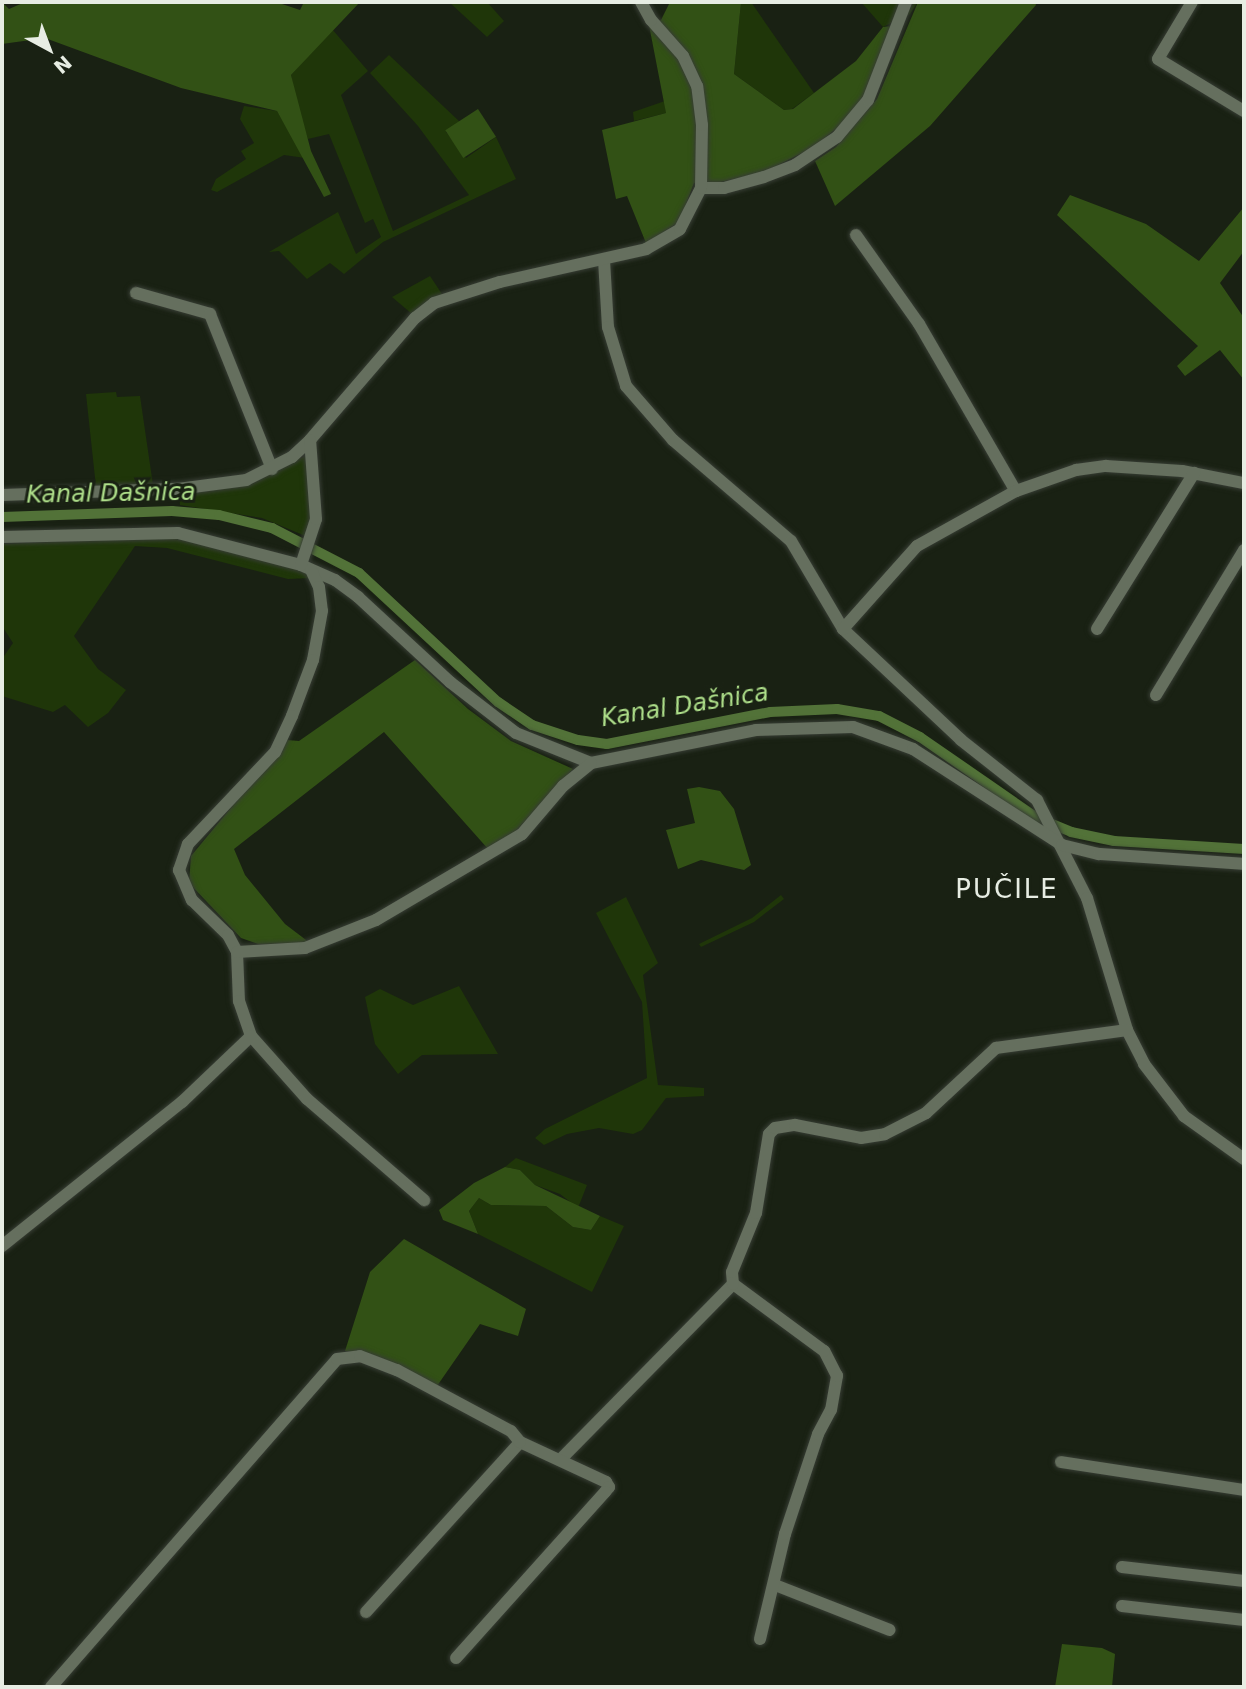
<!DOCTYPE html>
<html>
<head>
<meta charset="utf-8">
<style>
  body { margin:0 }
  #map { position:relative; width:1246px; height:1689px; overflow:hidden; background:#192113; font-family:"DejaVu Sans",sans-serif }
  div>[style] { position:absolute }
  .green>* { inset:0; background:#1f3609 }
  .forest>* { inset:0; background:#325115; transform-origin:0 0 }
  .canal>* { height:10px; margin:-5px; padding:0 5px; transform-origin:5px; border-radius:5px; background:#527238 }
  .roads { filter:drop-shadow(0 0 2px #373d34) drop-shadow(0 0 2px #373d34) }
  .minor>* { height:12px; margin:-6px; padding:0 6px; transform-origin:6px; border-radius:6px; background:#656f5e }
  span { translate:-50% -50%; white-space:nowrap; text-align:center; line-height:1.15; -webkit-text-stroke:6px #192113; paint-order:stroke }
  .water-label { font-size:24px; color:#aedf8a; font-style:italic }
  .quarter-label { font-size:26px; color:#e7ede3; letter-spacing:2px }
  .frame { position:absolute; inset:0; border:4px solid #e7ede3; pointer-events:none }
  .north { position:absolute; left:14px; top:14px; width:70px; height:70px; -webkit-text-stroke:5px #192113; paint-order:stroke; rotate:139deg; font-size:19px; font-weight:700; line-height:28px; text-align:center; color:#e7ede3 }
  .north::after { content:''; display:block; margin:auto; width:24px; height:32px; background:#e7ede3; clip-path:polygon(50% 0,100% 100%,50% 72%,0 100%) }
</style>
</head>
<body>
<div id="map">
  <div class="green">
    <i style="clip-path:polygon(449px 2px,487px 2px,504px 21px,487px 37px)"></i>
    <i style="clip-path:polygon(741px 2px,751px 2px,814px 93px,792px 109px,784px 110px,734px 74px)"></i>
    <i style="clip-path:polygon(861px 2px,918px 2px,910px 14px,883px 27px)"></i>
    <i style="clip-path:polygon(332px 29px,368px 71px,341px 95px,393px 231px,469px 195px,418px 126px,370px 73px,389px 55px,460px 122px,446px 132px,466px 158px,496px 137px,516px 179px,383px 242px,344px 274px,330px 263px,307px 279px,279px 251px,269px 252px,338px 212px,356px 254px,381px 237px,373px 219px,365px 223px,329px 134px,308px 139px,299px 113px,291px 75px)"></i>
    <i style="clip-path:polygon(665px 101px,666px 113px,634px 121px,633px 112px)"></i>
    <i style="clip-path:polygon(244px 106px,277px 111px,305px 158px,284px 155px,217px 192px,211px 190px,216px 179px,246px 159px,241px 151px,254px 143px,240px 119px)"></i>
    <i style="clip-path:polygon(430px 276px,442px 294px,412px 314px,392px 297px)"></i>
    <i style="clip-path:polygon(116px 392px,117px 397px,140px 396px,153px 485px,96px 487px,86px 394px)"></i>
    <i style="clip-path:polygon(305px 456px,312px 505px,308px 537px,262px 518px,180px 505px,179px 495px,249px 485px)"></i>
    <i style="clip-path:polygon(178px 537px,306px 571px,310px 578px,288px 579px,167px 548px,135px 546px,74px 636px,98px 669px,126px 690px,108px 713px,88px 727px,65px 705px,53px 712px,2px 696px,2px 659px,13px 643px,2px 626px,2px 544px)"></i>
    <i style="clip-path:polygon(781px 895px,784px 899px,754px 922px,701px 947px,699px 944px,752px 918px)"></i>
    <i style="clip-path:polygon(626px 897px,658px 963px,643px 975px,658px 1085px,704px 1088px,704px 1096px,666px 1098px,642px 1130px,633px 1134px,599px 1128px,567px 1134px,544px 1145px,535px 1138px,545px 1129px,647px 1078px,642px 1002px,596px 913px)"></i>
    <i style="clip-path:polygon(459px 986px,498px 1054px,422px 1055px,398px 1074px,375px 1044px,365px 997px,380px 989px,413px 1005px)"></i>
    <i style="clip-path:polygon(516px 1158px,587px 1185px,578px 1208px,560px 1194px,535px 1185px,520px 1170px,505px 1167px)"></i>
    <i style="clip-path:polygon(479px 1198px,491px 1205px,546px 1206px,573px 1227px,591px 1230px,600px 1216px,624px 1226px,592px 1292px,478px 1234px,469px 1211px)"></i>
  </div>
  <div class="forest">
    <i style="clip-path:polygon(2px 2px,9px 9px,25px 2px,276px 2px,300px 10px,304px 2px,360px 2px,291px 75px,311px 151px,331px 194px,324px 197px,277px 111px,181px 88px,45px 38px,2px 44px)"></i>
    <i style="clip-path:polygon(670px 2px,741px 2px,734px 74px,784px 110px,793px 109px,856px 61px,883px 27px,892px 26px,865px 94px,842px 124px,812px 148px,764px 172px,712px 184px,694px 183px,679px 222px,646px 243px,627px 196px,616px 199px,602px 130px,666px 113px,649px 25px,661px 20px)"></i>
    <i style="clip-path:polygon(918px 2px,1035px 2px,1036px 5px,930px 126px,835px 206px,815px 161px,836px 147px,877px 99px)"></i>
    <i style="left:478px;top:109px;width:33px;height:39px;rotate:57deg"></i>
    <i style="clip-path:polygon(1070px 195px,1146px 224px,1199px 261px,1244px 207px,1244px 251px,1220px 283px,1244px 318px,1244px 380px,1220px 350px,1185px 376px,1177px 366px,1198px 346px,1057px 215px)"></i>
    <i style="clip-path:polygon(415px 660px,468px 709px,511px 741px,573px 769px,513px 834px,489px 850px,384px 732px,234px 849px,245px 875px,285px 924px,310px 943px,258px 944px,241px 938px,189px 883px,191px 856px,287px 740px,299px 741px)"></i>
    <i style="clip-path:polygon(699px 787px,720px 791px,734px 809px,751px 865px,744px 870px,701px 860px,678px 869px,666px 830px,695px 823px,687px 789px)"></i>
    <i style="clip-path:polygon(505px 1167px,520px 1170px,535px 1185px,600px 1216px,591px 1230px,573px 1227px,546px 1206px,491px 1205px,479px 1198px,469px 1211px,478px 1234px,443px 1220px,439px 1210px,474px 1183px)"></i>
    <i style="clip-path:polygon(404px 1239px,526px 1309px,518px 1336px,480px 1324px,437px 1386px,361px 1353px,345px 1351px,370px 1272px)"></i>
    <i style="clip-path:polygon(1062px 1644px,1102px 1648px,1115px 1654px,1112px 1687px,1055px 1687px)"></i>
  </div>
  <div class="canal">
    <i style="left:2px;top:517px;width:170px;rotate:-2deg"></i>
    <i style="left:172px;top:511px;width:47px;rotate:4.9deg"></i>
    <i style="left:219px;top:515px;width:55px;rotate:13.8deg"></i>
    <i style="left:272px;top:528px;width:98px;rotate:27.3deg"></i>
    <i style="left:359px;top:573px;width:190px;rotate:42.9deg"></i>
    <i style="left:498px;top:702px;width:41px;rotate:34.1deg"></i>
    <i style="left:532px;top:725px;width:48px;rotate:18.1deg"></i>
    <i style="left:578px;top:740px;width:29px;rotate:8deg"></i>
    <i style="left:607px;top:744px;width:166px;rotate:-11.1deg"></i>
    <i style="left:770px;top:712px;width:67px;rotate:-2.6deg"></i>
    <i style="left:837px;top:709px;width:43px;rotate:9.5deg"></i>
    <i style="left:879px;top:716px;width:46px;rotate:27.1deg"></i>
    <i style="left:920px;top:737px;width:142px;rotate:34.7deg"></i>
    <i style="left:1037px;top:818px;width:37px;rotate:22deg"></i>
    <i style="left:1071px;top:832px;width:44px;rotate:11.8deg"></i>
    <i style="left:1114px;top:841px;width:130px;rotate:3.5deg"></i>
  </div>
  <div class="roads">
    <div class="minor">
      <i style="left:1192px;top:2px;width:66px;rotate:120.8deg"></i>
      <i style="left:1158px;top:59px;width:100px;rotate:31.2deg"></i>
      <i style="left:701px;top:188px;width:23px"></i>
      <i style="left:724px;top:188px;width:41px;rotate:-15.4deg"></i>
      <i style="left:764px;top:177px;width:33px;rotate:-21deg"></i>
      <i style="left:795px;top:165px;width:50px;rotate:-33.7deg"></i>
      <i style="left:837px;top:137px;width:48px;rotate:-50deg"></i>
      <i style="left:868px;top:100px;width:105px;rotate:-68.8deg"></i>
      <i style="left:856px;top:235px;width:109px;rotate:54.7deg"></i>
      <i style="left:919px;top:324px;width:193px;rotate:59.9deg"></i>
      <i style="left:604px;top:260px;width:67px;rotate:86.6deg"></i>
      <i style="left:608px;top:327px;width:62px;rotate:73deg"></i>
      <i style="left:626px;top:386px;width:72px;rotate:49deg"></i>
      <i style="left:673px;top:440px;width:155px;rotate:40.6deg"></i>
      <i style="left:791px;top:541px;width:102px;rotate:59.4deg"></i>
      <i style="left:843px;top:629px;width:162px;rotate:43.2deg"></i>
      <i style="left:961px;top:740px;width:97px;rotate:38.3deg"></i>
      <i style="left:1037px;top:800px;width:110px;rotate:63deg"></i>
      <i style="left:1087px;top:898px;width:138px;rotate:73.1deg"></i>
      <i style="left:1127px;top:1030px;width:38px;rotate:63deg"></i>
      <i style="left:1144px;top:1064px;width:66px;rotate:52.4deg"></i>
      <i style="left:1184px;top:1116px;width:74px;rotate:35.6deg"></i>
      <i style="left:136px;top:293px;width:77px;rotate:15.8deg"></i>
      <i style="left:210px;top:314px;width:167px;rotate:68.2deg"></i>
      <i style="left:2px;top:495px;width:176px;rotate:-2deg"></i>
      <i style="left:178px;top:489px;width:69px;rotate:-7.5deg"></i>
      <i style="left:246px;top:480px;width:51px;rotate:-26.6deg"></i>
      <i style="left:292px;top:457px;width:25px;rotate:-43deg"></i>
      <i style="left:310px;top:440px;width:161px;rotate:-49.3deg"></i>
      <i style="left:415px;top:318px;width:24px;rotate:-38deg"></i>
      <i style="left:434px;top:303px;width:69px;rotate:-17.7deg"></i>
      <i style="left:500px;top:282px;width:150px;rotate:-12.7deg"></i>
      <i style="left:646px;top:249px;width:39px;rotate:-30deg"></i>
      <i style="left:680px;top:229px;width:46px;rotate:-62.9deg"></i>
      <i style="left:701px;top:188px;width:63px;rotate:-89.1deg"></i>
      <i style="left:702px;top:125px;width:39px;rotate:-97deg"></i>
      <i style="left:697px;top:86px;width:33px;rotate:-115deg"></i>
      <i style="left:683px;top:56px;width:48px;rotate:-131.6deg"></i>
      <i style="left:651px;top:20px;width:21px;rotate:-119deg"></i>
      <i style="left:2px;top:537px;width:176px;rotate:-1.3deg"></i>
      <i style="left:178px;top:533px;width:127px;rotate:14.6deg"></i>
      <i style="left:301px;top:565px;width:37px;rotate:24deg"></i>
      <i style="left:335px;top:580px;width:29px;rotate:36deg"></i>
      <i style="left:358px;top:597px;width:125px;rotate:42.7deg"></i>
      <i style="left:450px;top:682px;width:83px;rotate:37.7deg"></i>
      <i style="left:516px;top:733px;width:81px;rotate:21.8deg"></i>
      <i style="left:591px;top:763px;width:168px;rotate:-11.3deg"></i>
      <i style="left:756px;top:730px;width:97px;rotate:-1.8deg"></i>
      <i style="left:853px;top:727px;width:64px;rotate:20.1deg"></i>
      <i style="left:913px;top:749px;width:177px;rotate:32.8deg"></i>
      <i style="left:1062px;top:845px;width:38px;rotate:14deg"></i>
      <i style="left:1099px;top:854px;width:145px;rotate:3.9deg"></i>
      <i style="left:301px;top:565px;width:48px;rotate:-71.9deg"></i>
      <i style="left:316px;top:519px;width:79px;rotate:-94.3deg"></i>
      <i style="left:311px;top:570px;width:19px;rotate:65deg"></i>
      <i style="left:319px;top:587px;width:24px;rotate:83deg"></i>
      <i style="left:322px;top:611px;width:50px;rotate:100.4deg"></i>
      <i style="left:313px;top:660px;width:60px;rotate:110.6deg"></i>
      <i style="left:292px;top:716px;width:40px;rotate:115deg"></i>
      <i style="left:275px;top:752px;width:127px;rotate:133.4deg"></i>
      <i style="left:188px;top:844px;width:28px;rotate:109deg"></i>
      <i style="left:179px;top:870px;width:33px;rotate:67deg"></i>
      <i style="left:192px;top:900px;width:50px;rotate:44.2deg"></i>
      <i style="left:228px;top:935px;width:19px;rotate:62deg"></i>
      <i style="left:237px;top:952px;width:49px;rotate:87.7deg"></i>
      <i style="left:239px;top:1001px;width:37px;rotate:71deg"></i>
      <i style="left:251px;top:1036px;width:84px;rotate:48.4deg"></i>
      <i style="left:307px;top:1099px;width:155px;rotate:40.8deg"></i>
      <i style="left:843px;top:629px;width:111px;rotate:-48.3deg"></i>
      <i style="left:917px;top:546px;width:113px;rotate:-29.1deg"></i>
      <i style="left:1016px;top:491px;width:64px;rotate:-19.3deg"></i>
      <i style="left:1076px;top:470px;width:30px;rotate:-8deg"></i>
      <i style="left:1106px;top:466px;width:76px;rotate:3.8deg"></i>
      <i style="left:1182px;top:471px;width:63px;rotate:11deg"></i>
      <i style="left:1097px;top:629px;width:184px;rotate:-58.1deg"></i>
      <i style="left:1156px;top:695px;width:170px;rotate:-58.7deg"></i>
      <i style="left:237px;top:952px;width:68px;rotate:-3.4deg"></i>
      <i style="left:305px;top:948px;width:76px;rotate:-21.5deg"></i>
      <i style="left:376px;top:920px;width:169px;rotate:-30.5deg"></i>
      <i style="left:522px;top:834px;width:63px;rotate:-49.5deg"></i>
      <i style="left:563px;top:786px;width:36px;rotate:-39deg"></i>
      <i style="left:2px;top:1246px;width:231px;rotate:-38.7deg"></i>
      <i style="left:182px;top:1102px;width:95px;rotate:-43.7deg"></i>
      <i style="left:561px;top:1459px;width:245px;rotate:-45.5deg"></i>
      <i style="left:1061px;top:1462px;width:185px;rotate:8.7deg"></i>
      <i style="left:1122px;top:1567px;width:123px;rotate:6.5deg"></i>
      <i style="left:775px;top:1585px;width:123px;rotate:21.4deg"></i>
      <i style="left:1122px;top:1606px;width:123px;rotate:6.5deg"></i>
      <i style="left:366px;top:1612px;width:229px;rotate:-47.8deg"></i>
      <i style="left:520px;top:1442px;width:95px;rotate:24.9deg"></i>
      <i style="left:606px;top:1482px;width:6px;rotate:59deg"></i>
      <i style="left:609px;top:1487px;width:6px;rotate:129deg"></i>
      <i style="left:605px;top:1492px;width:223px;rotate:131.9deg"></i>
      <i style="left:760px;top:1639px;width:108px;rotate:-76.6deg"></i>
      <i style="left:785px;top:1534px;width:105px;rotate:-71.7deg"></i>
      <i style="left:818px;top:1434px;width:27px;rotate:-62deg"></i>
      <i style="left:831px;top:1410px;width:35px;rotate:-80deg"></i>
      <i style="left:837px;top:1376px;width:28px;rotate:-117deg"></i>
      <i style="left:824px;top:1351px;width:113px;rotate:-143.6deg"></i>
      <i style="left:733px;top:1284px;width:12px;rotate:-95deg"></i>
      <i style="left:732px;top:1272px;width:64px;rotate:-67.9deg"></i>
      <i style="left:756px;top:1213px;width:80px;rotate:-80.7deg"></i>
      <i style="left:769px;top:1134px;width:8px;rotate:-45deg"></i>
      <i style="left:775px;top:1128px;width:20px;rotate:-9deg"></i>
      <i style="left:795px;top:1125px;width:67px;rotate:11.1deg"></i>
      <i style="left:861px;top:1138px;width:24px;rotate:-9deg"></i>
      <i style="left:885px;top:1134px;width:46px;rotate:-27.1deg"></i>
      <i style="left:926px;top:1113px;width:96px;rotate:-42.9deg"></i>
      <i style="left:996px;top:1048px;width:132px;rotate:-7.8deg"></i>
      <i style="left:51px;top:1687px;width:435px;rotate:-48.9deg"></i>
      <i style="left:337px;top:1359px;width:23px;rotate:-7deg"></i>
      <i style="left:360px;top:1356px;width:40px;rotate:21deg"></i>
      <i style="left:397px;top:1370px;width:129px;rotate:28.2deg"></i>
      <i style="left:511px;top:1431px;width:14px;rotate:51deg"></i>
    </div>
  </div>
  <div class="water-label">
    <span style="left:111px;top:494px;rotate:-1deg">Kanal Dašnica</span>
    <span style="left:685px;top:706px;rotate:-9deg">Kanal Dašnica</span>
  </div>
  <div class="quarter-label">
    <span style="left:1007px;top:890px">PUČILE</span>
  </div>
  <div class="frame"></div>
  <div class="north">N</div>
</div>
</body>
</html>
